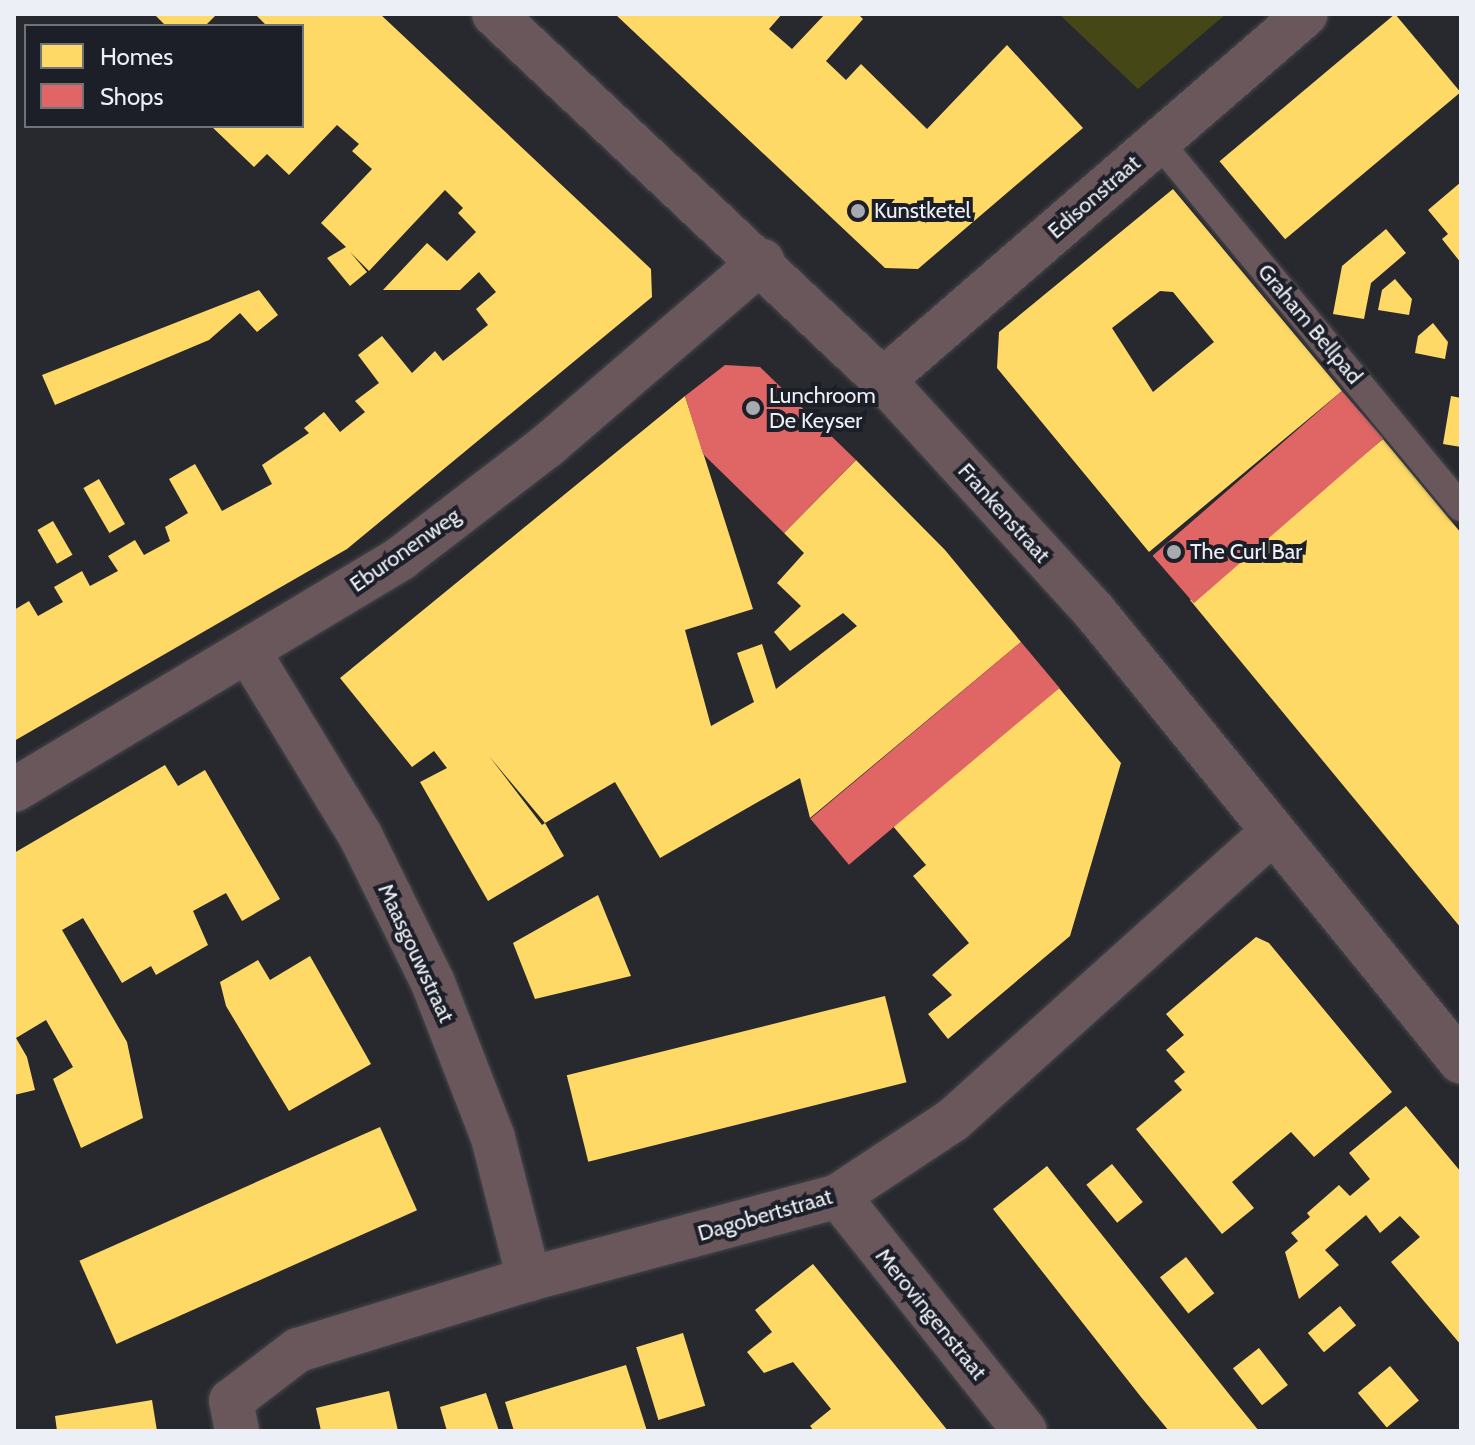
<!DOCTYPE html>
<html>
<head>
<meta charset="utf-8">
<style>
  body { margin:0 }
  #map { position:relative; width:1475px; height:1445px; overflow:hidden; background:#28292f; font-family:Cabin,sans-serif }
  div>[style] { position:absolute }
  .green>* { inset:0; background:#454717 }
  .homes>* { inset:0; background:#ffd966; transform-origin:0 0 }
  .shops>* { inset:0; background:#e06666; transform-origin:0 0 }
  .roads { filter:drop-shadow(0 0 2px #44464a) drop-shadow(0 0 2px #44464a) }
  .lane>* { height:28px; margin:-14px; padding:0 14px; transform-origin:14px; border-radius:14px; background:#69575c }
  .street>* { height:44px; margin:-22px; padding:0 22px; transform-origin:22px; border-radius:22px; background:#69575c }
  .dots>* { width:22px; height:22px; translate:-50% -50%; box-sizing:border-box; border:4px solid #1c1e28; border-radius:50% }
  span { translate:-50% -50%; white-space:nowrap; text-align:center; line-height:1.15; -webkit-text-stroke:8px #1c1e28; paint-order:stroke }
  .street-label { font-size:22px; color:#edeff6 }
  .poi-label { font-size:22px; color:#edeff6 }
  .left { translate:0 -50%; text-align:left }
  .frame { position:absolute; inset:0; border:16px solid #edeff6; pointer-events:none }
  .legend { position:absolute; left:24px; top:24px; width:280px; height:104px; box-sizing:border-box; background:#1c1e28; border:2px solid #70727a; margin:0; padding:10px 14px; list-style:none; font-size:24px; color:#edeff6 }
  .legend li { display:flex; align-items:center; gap:16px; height:40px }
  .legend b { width:40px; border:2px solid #70727a }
</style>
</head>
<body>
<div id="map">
  <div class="green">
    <i style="clip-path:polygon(1059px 14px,1226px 14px,1138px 89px)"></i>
  </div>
  <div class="homes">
    <i style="clip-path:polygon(154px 14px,217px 14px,205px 26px,166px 26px)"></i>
    <i style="clip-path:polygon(255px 14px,380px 14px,651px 269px,652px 297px,347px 549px,14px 741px,14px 610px,29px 601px,38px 616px,63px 602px,54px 587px,82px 571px,90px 586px,118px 571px,108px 556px,135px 540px,144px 555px,170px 541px,165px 527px,188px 513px,169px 479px,195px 464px,222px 511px,272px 484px,262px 465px,309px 433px,304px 428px,324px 412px,340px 432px,365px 412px,355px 401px,379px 383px,358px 355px,382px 336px,412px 373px,435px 351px,443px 361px,488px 325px,476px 309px,496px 292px,479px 272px,460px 290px,383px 290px,427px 243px,447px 261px,476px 232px,458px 213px,463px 208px,445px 190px,369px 271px,350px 252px,367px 272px,350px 286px,327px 258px,346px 247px,321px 223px,372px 169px,352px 151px,359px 144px,337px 125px,289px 175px,267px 154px,254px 167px,211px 126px,302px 126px,302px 26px,267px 26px)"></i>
    <i style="clip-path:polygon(615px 14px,782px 14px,769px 29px,792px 49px,825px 14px,858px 14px,863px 19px,826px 61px,846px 80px,861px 64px,927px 129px,1007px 45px,1083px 128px,918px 269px,885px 268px)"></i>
    <i style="left:1395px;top:14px;width:102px;height:229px;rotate:50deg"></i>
    <i style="clip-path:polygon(1461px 182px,1461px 263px,1442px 239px,1448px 234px,1428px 210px)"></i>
    <i style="clip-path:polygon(evenodd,1173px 189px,1342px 391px,1149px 552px,997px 368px,999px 332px,1173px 189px,1160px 291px,1173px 292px,1214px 342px,1153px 392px,1112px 328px,1160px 291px)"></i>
    <i style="clip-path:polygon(1386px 229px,1406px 253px,1371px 283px,1364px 319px,1333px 314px,1342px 266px)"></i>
    <i style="clip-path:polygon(1395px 279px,1412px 299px,1409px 315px,1378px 310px,1382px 290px)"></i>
    <i style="clip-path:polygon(259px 290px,278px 315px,257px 332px,240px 313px,209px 340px,55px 405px,42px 375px)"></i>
    <i style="clip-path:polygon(1433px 323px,1448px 342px,1445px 359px,1415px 353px,1418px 336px)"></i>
    <i style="clip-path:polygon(evenodd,685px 396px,753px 609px,685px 630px,711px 726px,754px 702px,737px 653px,762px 644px,776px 689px,857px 626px,843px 613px,790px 651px,774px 632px,801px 606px,777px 583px,804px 553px,784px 533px,856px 460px,945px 550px,1021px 642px,810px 818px,800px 778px,660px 858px,615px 782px,545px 823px,564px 856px,488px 901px,420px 782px,447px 768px,434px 751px,412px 767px,340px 678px,685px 396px,489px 756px,545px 823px,542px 825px,489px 756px)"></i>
    <i style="clip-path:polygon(1451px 396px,1461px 398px,1461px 447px,1443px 444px)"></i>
    <i style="clip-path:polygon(1383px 439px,1461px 533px,1461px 928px,1190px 600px)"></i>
    <i style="left:99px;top:479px;width:52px;height:18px;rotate:60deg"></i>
    <i style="left:53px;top:521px;width:39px;height:18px;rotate:60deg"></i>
    <i style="clip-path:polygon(1059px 688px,1121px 763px,1070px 936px,948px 1039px,928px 1014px,952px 995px,932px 975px,969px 943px,913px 876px,926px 865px,892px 825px)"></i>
    <i style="clip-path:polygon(165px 765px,178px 786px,205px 770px,280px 899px,242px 921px,226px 893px,193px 911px,208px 945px,156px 975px,151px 966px,122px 983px,83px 918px,62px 930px,127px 1042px,143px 1118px,81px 1148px,53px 1079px,73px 1067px,46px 1020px,16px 1038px,27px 1057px,35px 1090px,14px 1095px,14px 853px)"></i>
    <i style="clip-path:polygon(598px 895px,631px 976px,535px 999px,513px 943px)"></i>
    <i style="clip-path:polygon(1256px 937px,1269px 943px,1392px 1092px,1314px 1157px,1291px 1132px,1232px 1182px,1254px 1208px,1222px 1234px,1136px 1129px,1182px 1090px,1174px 1081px,1185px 1072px,1166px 1050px,1184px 1035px,1166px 1014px)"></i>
    <i style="clip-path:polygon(310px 956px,371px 1064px,289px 1111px,226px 1006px,220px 982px,258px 960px,270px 980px)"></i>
    <i style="left:885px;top:996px;width:89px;height:328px;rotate:76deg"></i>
    <i style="clip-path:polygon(1406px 1106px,1461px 1172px,1461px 1345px,1391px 1262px,1420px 1237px,1400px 1216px,1380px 1233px,1366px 1215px,1325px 1250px,1339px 1265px,1299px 1299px,1285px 1252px,1298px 1241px,1291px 1233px,1310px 1217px,1307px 1213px,1339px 1185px,1350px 1196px,1370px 1179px,1349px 1153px)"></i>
    <i style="left:380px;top:1127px;width:91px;height:329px;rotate:66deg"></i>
    <i style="left:1112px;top:1164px;width:49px;height:33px;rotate:51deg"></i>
    <i style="clip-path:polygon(1047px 1166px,1233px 1399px,1259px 1431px,1169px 1431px,1141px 1397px,993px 1209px)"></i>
    <i style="left:1186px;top:1257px;width:46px;height:33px;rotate:52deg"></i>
    <i style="clip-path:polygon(813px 1264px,891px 1360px,948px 1431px,814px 1431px,810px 1426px,831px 1409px,793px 1362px,764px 1373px,747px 1352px,772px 1332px,755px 1310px)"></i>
    <i style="left:1340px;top:1306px;width:25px;height:42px;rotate:50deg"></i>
    <i style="left:683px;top:1333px;width:76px;height:49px;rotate:73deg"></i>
    <i style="left:1259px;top:1348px;width:47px;height:33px;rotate:52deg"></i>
    <i style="clip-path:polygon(626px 1365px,647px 1431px,514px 1431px,505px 1402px)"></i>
    <i style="left:1390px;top:1366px;width:45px;height:42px;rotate:50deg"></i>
    <i style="clip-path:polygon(389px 1391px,398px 1431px,321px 1431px,316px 1408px)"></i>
    <i style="clip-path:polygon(486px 1393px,499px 1431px,447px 1431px,440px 1407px)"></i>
    <i style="clip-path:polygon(152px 1400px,157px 1431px,57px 1431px,55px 1416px)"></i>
  </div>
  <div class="shops">
    <i style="clip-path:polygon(725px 365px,760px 367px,856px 460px,784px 533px,703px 454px,685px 396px)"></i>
    <i style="left:1342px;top:391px;width:63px;height:251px;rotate:49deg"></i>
    <i style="left:1021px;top:642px;width:60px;height:275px;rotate:50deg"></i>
  </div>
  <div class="roads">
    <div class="lane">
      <i style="left:1158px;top:141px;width:475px;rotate:50.4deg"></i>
    </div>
    <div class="street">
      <i style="left:494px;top:14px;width:534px;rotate:43.26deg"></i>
      <i style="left:883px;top:380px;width:313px;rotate:47.6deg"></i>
      <i style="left:1094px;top:611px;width:581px;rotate:50.86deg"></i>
      <i style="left:883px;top:380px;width:559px;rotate:-40.87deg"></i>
      <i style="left:248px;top:651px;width:215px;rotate:58.7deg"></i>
      <i style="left:360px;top:835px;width:165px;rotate:63.7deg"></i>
      <i style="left:433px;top:983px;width:166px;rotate:68.8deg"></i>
      <i style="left:493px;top:1138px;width:146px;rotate:75.7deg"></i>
      <i style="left:14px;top:790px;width:451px;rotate:-30.9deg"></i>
      <i style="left:401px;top:558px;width:184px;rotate:-37.5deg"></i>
      <i style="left:547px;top:446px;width:284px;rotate:-40.7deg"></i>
      <i style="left:838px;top:1196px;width:300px;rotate:51.5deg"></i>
      <i style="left:237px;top:1431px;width:31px;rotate:-101deg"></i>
      <i style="left:231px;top:1401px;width:84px;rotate:-37.3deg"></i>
      <i style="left:298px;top:1350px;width:242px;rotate:-17.1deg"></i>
      <i style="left:529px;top:1279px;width:320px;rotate:-15deg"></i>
      <i style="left:838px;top:1196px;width:138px;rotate:-33.5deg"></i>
      <i style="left:953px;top:1120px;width:429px;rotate:-42deg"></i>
    </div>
  </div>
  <div class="dots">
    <i style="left:858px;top:211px;background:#a8aab0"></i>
    <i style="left:753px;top:408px;background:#a8aab0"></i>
    <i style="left:1174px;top:552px;background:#a8aab0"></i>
  </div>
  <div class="street-label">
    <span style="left:1094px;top:197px;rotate:-41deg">Edisonstraat</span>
    <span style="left:1310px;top:324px;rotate:50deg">Graham Bellpad</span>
    <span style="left:1004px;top:513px;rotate:48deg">Frankenstraat</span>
    <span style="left:405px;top:550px;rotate:-35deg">Eburonenweg</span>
    <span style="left:416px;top:953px;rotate:65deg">Maasgouwstraat</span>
    <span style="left:765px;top:1215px;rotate:-16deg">Dagobertstraat</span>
    <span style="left:931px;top:1314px;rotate:51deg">Merovingenstraat</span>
  </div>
  <div class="poi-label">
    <span class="left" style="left:874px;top:211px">Kunstketel</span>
    <span class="left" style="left:769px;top:408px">Lunchroom<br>De Keyser</span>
    <span class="left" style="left:1190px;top:552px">The Curl Bar</span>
  </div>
  <div class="frame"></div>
  <ul class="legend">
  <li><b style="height:22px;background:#ffd966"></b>Homes</li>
  <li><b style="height:22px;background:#e06666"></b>Shops</li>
  </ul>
</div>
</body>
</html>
